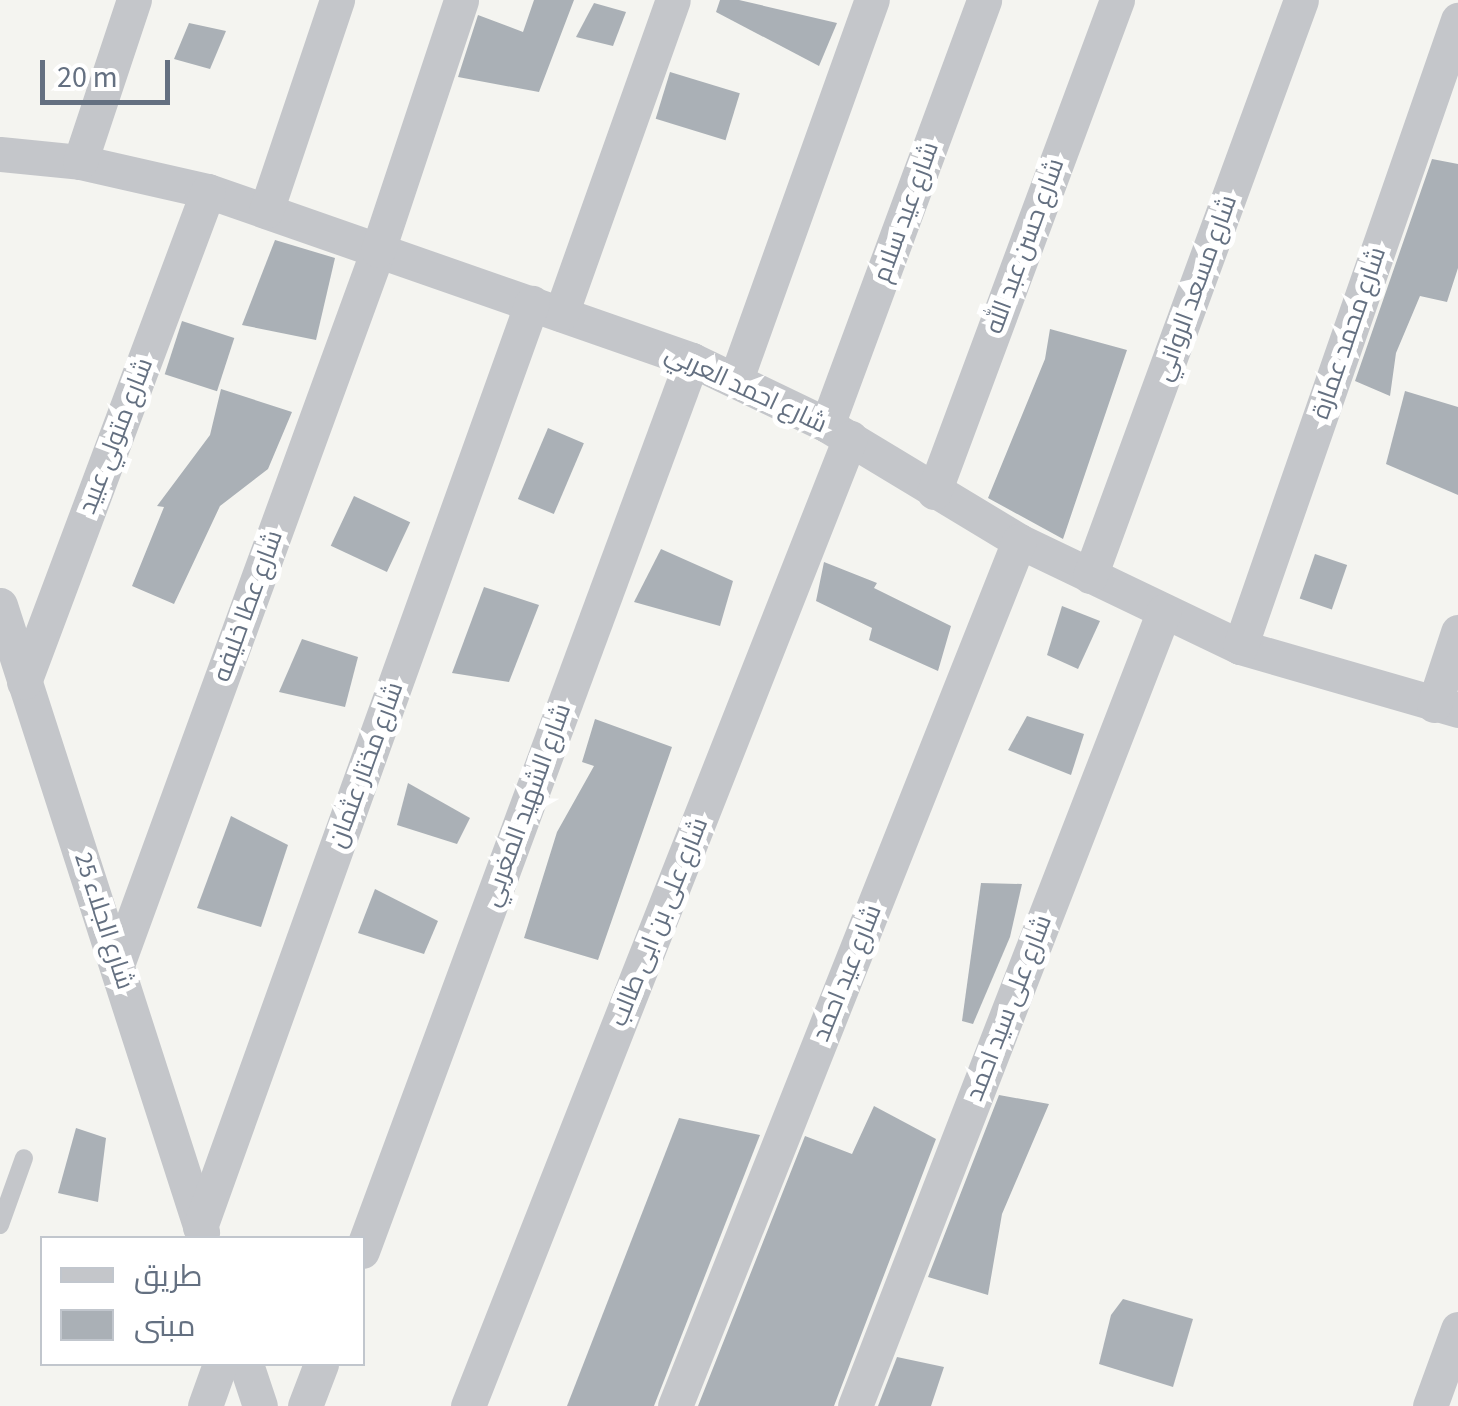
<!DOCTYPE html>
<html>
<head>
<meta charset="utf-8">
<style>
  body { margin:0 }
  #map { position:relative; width:1458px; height:1406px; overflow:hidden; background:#f4f4f0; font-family:"Source Sans 3",Cairo,sans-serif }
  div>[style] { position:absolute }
  .building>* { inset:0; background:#aab0b6; transform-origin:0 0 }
  .service>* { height:18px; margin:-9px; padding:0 9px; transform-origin:9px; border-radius:9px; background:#c4c6ca }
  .minor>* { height:35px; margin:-17.5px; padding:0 17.5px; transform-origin:17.5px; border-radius:17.5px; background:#c4c6ca }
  span { translate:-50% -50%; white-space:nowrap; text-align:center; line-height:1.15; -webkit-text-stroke:10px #fff; paint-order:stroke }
  .street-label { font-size:25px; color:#647081 }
  .legend { position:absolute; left:40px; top:1236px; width:325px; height:130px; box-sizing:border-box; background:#fff; border:2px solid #c1c6cd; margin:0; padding:12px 18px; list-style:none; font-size:30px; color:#647081 }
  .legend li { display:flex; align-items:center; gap:20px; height:50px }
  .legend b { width:50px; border:2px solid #c1c6cd }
  .scale { position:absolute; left:40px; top:60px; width:130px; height:45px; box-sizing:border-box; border:5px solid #647081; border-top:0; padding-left:12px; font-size:30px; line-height:35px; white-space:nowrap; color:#647081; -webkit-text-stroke:8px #fff; paint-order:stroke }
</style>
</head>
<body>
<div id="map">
  <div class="building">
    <i style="clip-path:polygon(534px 0,574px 0,539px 92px,458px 77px,478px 15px,523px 32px)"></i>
    <i style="clip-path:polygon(720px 0,739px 0,837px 23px,819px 66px,716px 12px)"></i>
    <i style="clip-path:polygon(594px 3px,626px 12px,613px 46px,576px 37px)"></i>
    <i style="clip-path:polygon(189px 23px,226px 31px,210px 69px,174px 59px)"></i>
    <i style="left:670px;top:72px;width:73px;height:49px;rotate:17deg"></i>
    <i style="clip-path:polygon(1432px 159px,1458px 164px,1458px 268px,1447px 302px,1420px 296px,1396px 353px,1390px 396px,1355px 381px)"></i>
    <i style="clip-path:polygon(275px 240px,335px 258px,316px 340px,242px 325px)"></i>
    <i style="left:182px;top:321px;width:55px;height:56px;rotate:18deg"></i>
    <i style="clip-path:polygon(1050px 329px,1127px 350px,1063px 539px,988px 498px,1045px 359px)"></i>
    <i style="clip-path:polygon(221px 389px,292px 412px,268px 469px,220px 506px,174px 604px,132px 586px,164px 507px,157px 506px,210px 435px)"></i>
    <i style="clip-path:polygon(1405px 391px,1458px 407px,1458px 495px,1386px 464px)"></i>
    <i style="left:548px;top:428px;width:39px;height:77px;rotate:23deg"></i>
    <i style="left:354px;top:496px;width:62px;height:55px;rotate:25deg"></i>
    <i style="clip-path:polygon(661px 549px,733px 581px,720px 626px,634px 602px)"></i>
    <i style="left:1315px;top:554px;width:34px;height:47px;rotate:19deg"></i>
    <i style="clip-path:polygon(824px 562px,877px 583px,874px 588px,951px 626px,938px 671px,869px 640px,872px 628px,816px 601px)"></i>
    <i style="clip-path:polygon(484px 587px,539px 605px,509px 682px,452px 673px)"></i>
    <i style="clip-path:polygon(1062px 606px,1100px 621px,1078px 669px,1047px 655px)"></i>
    <i style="clip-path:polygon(302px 639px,358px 657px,345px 707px,279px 692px)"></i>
    <i style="clip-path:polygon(1027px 716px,1084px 734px,1071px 775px,1008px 750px)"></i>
    <i style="clip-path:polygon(595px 719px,672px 747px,598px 960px,524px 938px,557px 832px,594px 766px,582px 762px)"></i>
    <i style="clip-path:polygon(408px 783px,470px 818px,457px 844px,397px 825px)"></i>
    <i style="clip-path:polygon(231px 816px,288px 845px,261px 927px,197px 908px)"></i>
    <i style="clip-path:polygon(981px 883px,1022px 884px,1010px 937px,973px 1024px,962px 1021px)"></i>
    <i style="clip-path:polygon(375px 889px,438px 921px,424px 954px,358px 933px)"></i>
    <i style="clip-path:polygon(999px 1095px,1049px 1104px,1002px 1214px,988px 1295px,928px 1277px)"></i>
    <i style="clip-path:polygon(874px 1106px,936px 1139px,834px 1406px,698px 1406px,805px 1136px,852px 1154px)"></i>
    <i style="clip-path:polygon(679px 1118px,760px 1135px,654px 1406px,567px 1406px)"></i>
    <i style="clip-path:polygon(76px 1128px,106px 1138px,98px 1202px,58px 1193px)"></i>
    <i style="clip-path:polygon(1123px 1299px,1193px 1319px,1173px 1387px,1099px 1364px,1111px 1315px)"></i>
    <i style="clip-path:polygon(897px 1357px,944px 1367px,931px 1406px,878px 1406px)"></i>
  </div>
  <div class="service">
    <i style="left:0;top:1225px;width:71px;rotate:-70.3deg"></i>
  </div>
  <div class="minor">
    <i style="left:0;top:154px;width:80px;rotate:5.7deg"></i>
    <i style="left:80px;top:162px;width:131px;rotate:12.8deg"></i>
    <i style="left:208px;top:191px;width:513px;rotate:19.25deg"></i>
    <i style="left:692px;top:360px;width:150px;rotate:25.7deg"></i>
    <i style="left:827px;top:425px;width:224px;rotate:31.1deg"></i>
    <i style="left:1019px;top:541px;width:245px;rotate:25.6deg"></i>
    <i style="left:1240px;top:647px;width:227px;rotate:16.1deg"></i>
    <i style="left:80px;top:162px;width:171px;rotate:-71.6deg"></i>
    <i style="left:266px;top:211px;width:223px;rotate:-71.4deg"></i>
    <i style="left:561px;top:314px;width:333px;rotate:-70.4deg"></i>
    <i style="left:736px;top:379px;width:403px;rotate:-70.3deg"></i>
    <i style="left:827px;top:425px;width:453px;rotate:-69.7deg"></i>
    <i style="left:934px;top:492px;width:525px;rotate:-69.6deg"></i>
    <i style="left:1090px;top:576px;width:613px;rotate:-69.88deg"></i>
    <i style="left:0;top:605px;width:659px;rotate:72.14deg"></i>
    <i style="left:1240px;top:647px;width:664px;rotate:-70.83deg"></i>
    <i style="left:24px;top:682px;width:524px;rotate:-69.46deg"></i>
    <i style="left:1434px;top:705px;width:77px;rotate:-71.8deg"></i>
    <i style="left:118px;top:962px;width:758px;rotate:-69.94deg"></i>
    <i style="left:378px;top:250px;width:263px;rotate:-71.6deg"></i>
    <i style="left:200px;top:1227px;width:982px;rotate:-70.24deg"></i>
    <i style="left:362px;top:1251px;width:950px;rotate:-69.68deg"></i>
    <i style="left:246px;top:1364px;width:44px;rotate:71.6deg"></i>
    <i style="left:205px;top:1406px;width:45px;rotate:-70.3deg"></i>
    <i style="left:305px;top:1406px;width:45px;rotate:-69.1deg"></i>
    <i style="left:468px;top:1406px;width:1041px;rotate:-68.46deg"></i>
    <i style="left:675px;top:1406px;width:931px;rotate:-68.31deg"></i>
    <i style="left:855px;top:1406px;width:853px;rotate:-68.76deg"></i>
    <i style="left:1430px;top:1406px;width:82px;rotate:-70deg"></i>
  </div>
  <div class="street-label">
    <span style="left:906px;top:212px;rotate:-70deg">شارع عيد سلام</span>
    <span style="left:1025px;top:246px;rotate:-70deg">شارع حسن عبد الله</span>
    <span style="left:1196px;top:288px;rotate:-70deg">شارع مسعد الرواني</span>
    <span style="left:1349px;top:333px;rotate:-71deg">شارع محمد عمارة</span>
    <span style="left:746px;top:389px;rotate:25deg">شارع احمد العربي</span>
    <span style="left:116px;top:436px;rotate:-69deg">شارع متولي عبيد</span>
    <span style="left:248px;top:606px;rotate:-70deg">شارع عطا خليفه</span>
    <span style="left:366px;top:765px;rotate:-70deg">شارع مختار عثمان</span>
    <span style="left:527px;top:805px;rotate:-70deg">شارع الشهيد المغربي</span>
    <span style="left:104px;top:921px;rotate:72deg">شارع الجلاء 25</span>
    <span style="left:659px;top:922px;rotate:-68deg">شارع على بن ابى طالب</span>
    <span style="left:847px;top:973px;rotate:-68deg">شارع عيد احمد</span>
    <span style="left:1009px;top:1008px;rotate:-69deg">شارع على سيد احمد</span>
  </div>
  <ul class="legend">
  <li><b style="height:12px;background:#c4c6ca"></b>طريق</li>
  <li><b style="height:28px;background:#aab0b6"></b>مبنى</li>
  </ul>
  <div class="scale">20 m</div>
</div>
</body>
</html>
